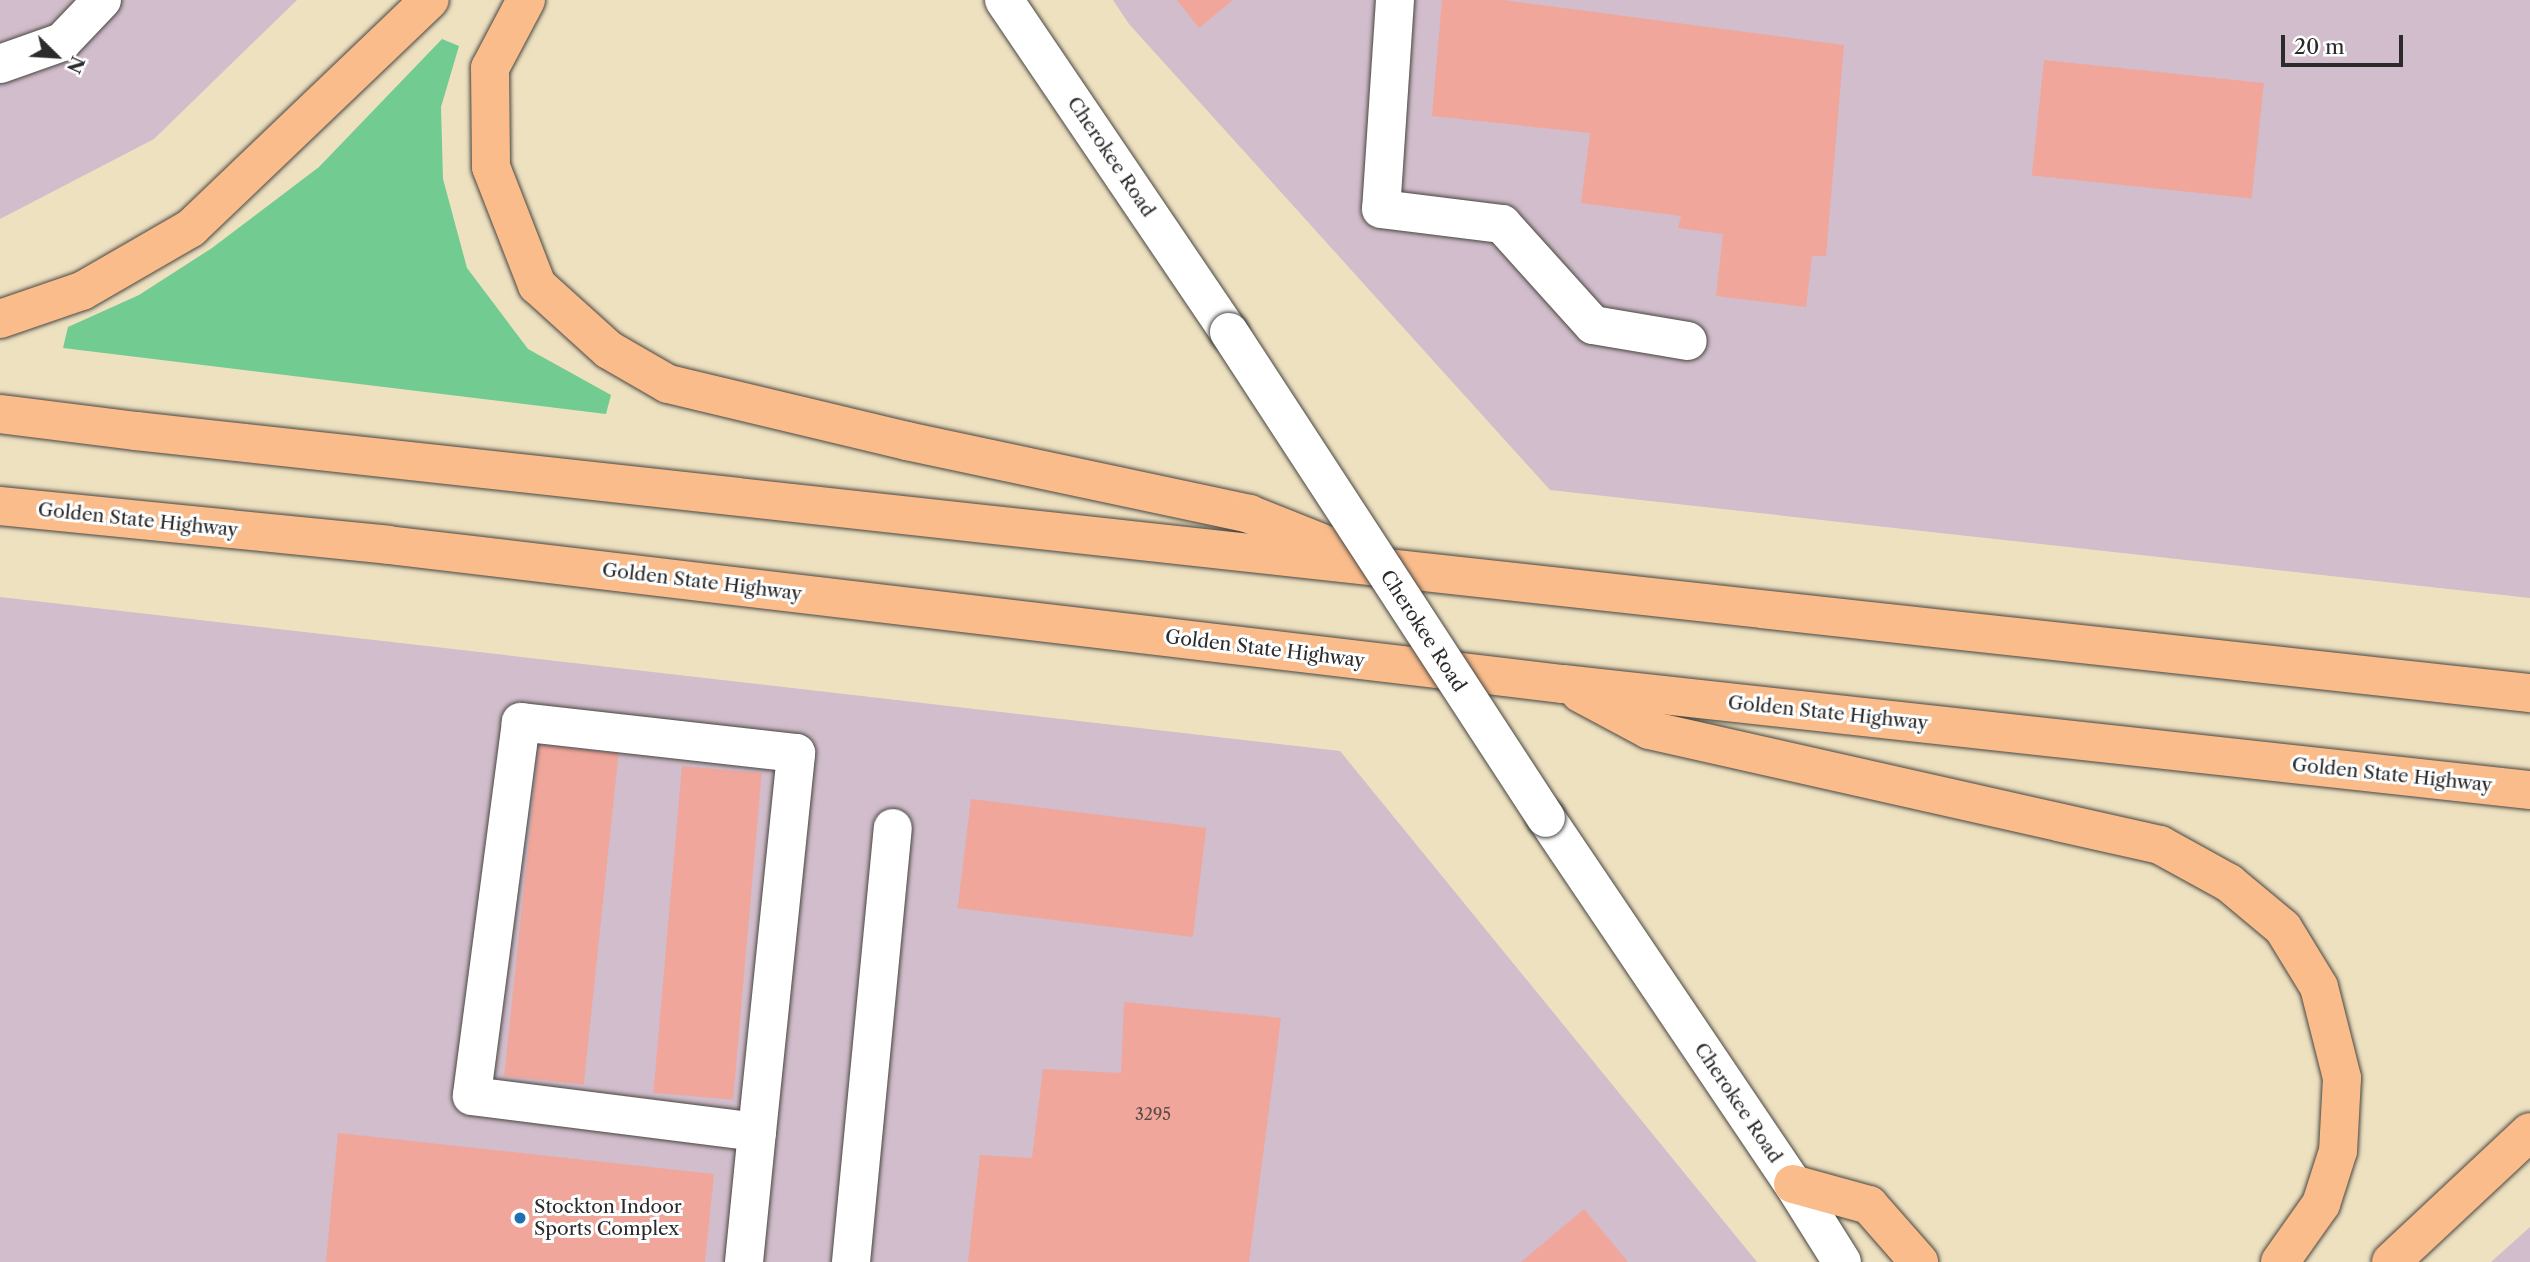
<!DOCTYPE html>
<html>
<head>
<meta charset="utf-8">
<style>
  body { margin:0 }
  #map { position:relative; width:2530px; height:1262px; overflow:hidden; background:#eee1c0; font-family:"Libre Caslon Text",serif }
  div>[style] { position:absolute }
  .industrial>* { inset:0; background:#d1bdcb }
  .green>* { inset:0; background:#72cb91 }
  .building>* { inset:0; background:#f1a69c; transform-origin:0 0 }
  .roads { filter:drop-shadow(0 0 2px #484641) drop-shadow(0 0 2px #484641) }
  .minor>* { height:38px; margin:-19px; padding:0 19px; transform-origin:19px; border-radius:19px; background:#fff }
  .highway>* { height:38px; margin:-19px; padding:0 19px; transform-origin:19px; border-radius:19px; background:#fabc8b }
  .bridges { filter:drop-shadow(0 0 2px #484641) drop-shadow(0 0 2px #484641) }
  .minor-bridge>* { height:38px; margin:-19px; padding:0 19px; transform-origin:19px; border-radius:19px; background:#fff }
  .dots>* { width:19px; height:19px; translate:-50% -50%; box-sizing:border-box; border:4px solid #fff; border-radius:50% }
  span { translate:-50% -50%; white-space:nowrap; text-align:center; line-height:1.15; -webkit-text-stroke:6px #fff; paint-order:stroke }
  .number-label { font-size:16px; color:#5c4a47 }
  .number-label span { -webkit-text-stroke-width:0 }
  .street-label { font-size:19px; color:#2b2b2b }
  .poi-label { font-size:19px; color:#2b2b2b }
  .left { translate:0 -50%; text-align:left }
  .north { position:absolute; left:21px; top:21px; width:70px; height:70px; -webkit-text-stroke:5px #fff; paint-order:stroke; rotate:114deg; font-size:19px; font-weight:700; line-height:28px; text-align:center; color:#2b2b2b }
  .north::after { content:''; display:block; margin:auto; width:24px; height:32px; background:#2b2b2b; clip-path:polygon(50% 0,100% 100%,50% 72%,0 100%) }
  .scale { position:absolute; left:2281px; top:35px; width:122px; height:32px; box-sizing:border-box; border:4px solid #2b2b2b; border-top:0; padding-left:9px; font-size:21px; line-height:24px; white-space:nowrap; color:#2b2b2b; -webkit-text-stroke:5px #fff; paint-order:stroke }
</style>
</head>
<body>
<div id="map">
  <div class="industrial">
    <i style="clip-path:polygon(0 0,297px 0,154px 139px,0 219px)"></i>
    <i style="clip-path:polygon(1113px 0,2530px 0,2530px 598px,1550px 490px,1129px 24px)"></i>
    <i style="clip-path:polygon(0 597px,1340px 751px,1757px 1262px,0 1262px)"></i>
    <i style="clip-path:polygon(2530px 1227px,2530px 1262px,2491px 1262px)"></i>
  </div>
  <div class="green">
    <i style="clip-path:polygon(442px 39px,459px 46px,441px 107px,443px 179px,467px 268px,528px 349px,611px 395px,606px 414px,63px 348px,68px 327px,139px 295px,212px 248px,319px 167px)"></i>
  </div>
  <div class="building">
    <i style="clip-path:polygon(1177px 0,1233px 0,1199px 28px)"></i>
    <i style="clip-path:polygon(1442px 0,1503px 0,1844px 45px,1826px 256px,1812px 256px,1806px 307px,1716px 296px,1723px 234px,1678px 228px,1681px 216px,1581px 203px,1590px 133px,1432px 116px)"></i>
    <i style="left:2044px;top:60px;width:221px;height:116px;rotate:6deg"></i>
    <i style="left:539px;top:745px;width:80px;height:333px;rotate:6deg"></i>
    <i style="left:682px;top:766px;width:80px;height:328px;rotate:5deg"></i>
    <i style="left:971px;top:799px;width:237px;height:110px;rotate:7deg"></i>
    <i style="clip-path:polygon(1124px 1002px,1281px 1018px,1249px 1262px,968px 1262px,980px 1155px,1032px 1158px,1043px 1069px,1121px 1073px)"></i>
    <i style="clip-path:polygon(338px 1133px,714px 1174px,705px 1262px,326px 1262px)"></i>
    <i style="clip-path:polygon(1584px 1209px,1628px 1262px,1521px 1262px)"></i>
  </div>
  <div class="roads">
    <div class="minor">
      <i style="left:1004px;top:0;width:401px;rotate:55.9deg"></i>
      <i style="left:1395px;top:0;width:209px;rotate:93.8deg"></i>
      <i style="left:1381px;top:209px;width:122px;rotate:7.1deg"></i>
      <i style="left:1502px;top:224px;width:136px;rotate:48deg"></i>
      <i style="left:1593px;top:325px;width:96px;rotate:9.6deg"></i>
      <i style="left:0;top:64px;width:66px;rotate:-19.5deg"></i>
      <i style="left:62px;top:42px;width:58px;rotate:-46.4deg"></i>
      <i style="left:1546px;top:818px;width:442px;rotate:56deg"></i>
      <i style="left:1793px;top:1184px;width:92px;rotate:57.9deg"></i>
      <i style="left:744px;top:1262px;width:131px;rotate:-84.3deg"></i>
      <i style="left:757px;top:1132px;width:381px;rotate:-84.1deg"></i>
      <i style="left:796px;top:753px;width:277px;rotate:-173.6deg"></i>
      <i style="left:521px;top:722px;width:377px;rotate:97.5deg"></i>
      <i style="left:472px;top:1096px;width:287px;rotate:7.2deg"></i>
      <i style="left:851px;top:1262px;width:436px;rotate:-84.5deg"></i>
    </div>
    <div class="highway">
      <i style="left:526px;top:0;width:77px;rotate:117.9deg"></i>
      <i style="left:490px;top:68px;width:99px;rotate:89.4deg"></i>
      <i style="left:491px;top:167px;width:127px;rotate:68.7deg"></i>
      <i style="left:537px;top:285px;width:97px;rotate:42.1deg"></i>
      <i style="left:609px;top:350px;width:68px;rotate:30deg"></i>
      <i style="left:668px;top:384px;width:246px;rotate:13.4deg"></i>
      <i style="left:907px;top:441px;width:350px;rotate:12deg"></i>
      <i style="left:1249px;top:514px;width:86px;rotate:21.8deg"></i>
      <i style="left:0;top:319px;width:87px;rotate:-18.9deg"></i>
      <i style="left:82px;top:291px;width:126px;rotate:-30deg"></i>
      <i style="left:191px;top:228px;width:330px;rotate:-43.7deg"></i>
      <i style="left:0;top:414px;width:137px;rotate:7.1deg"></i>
      <i style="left:136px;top:431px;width:2408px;rotate:6.25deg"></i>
      <i style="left:0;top:506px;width:390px;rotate:5.7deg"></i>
      <i style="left:388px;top:545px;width:1183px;rotate:6.75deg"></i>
      <i style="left:1563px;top:684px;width:973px;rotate:6.26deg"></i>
      <i style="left:1580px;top:693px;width:78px;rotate:28.2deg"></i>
      <i style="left:1649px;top:730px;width:524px;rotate:12.68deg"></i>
      <i style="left:2160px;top:845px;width:79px;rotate:28.8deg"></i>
      <i style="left:2229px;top:883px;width:70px;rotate:39.8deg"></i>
      <i style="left:2283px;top:928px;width:69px;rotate:58.6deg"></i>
      <i style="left:2319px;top:987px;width:94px;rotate:75.8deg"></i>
      <i style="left:2342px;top:1078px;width:73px;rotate:93.1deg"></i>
      <i style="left:2338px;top:1151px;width:56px;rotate:107.8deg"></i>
      <i style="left:2321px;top:1204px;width:71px;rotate:125.3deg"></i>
      <i style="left:1793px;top:1184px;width:79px;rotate:15.4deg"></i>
      <i style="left:1869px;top:1205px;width:76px;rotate:48.7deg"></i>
      <i style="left:2391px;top:1262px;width:190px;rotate:-43.1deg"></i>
    </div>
  </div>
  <div class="bridges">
    <div class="minor-bridge">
      <i style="left:1229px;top:332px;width:580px;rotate:56.89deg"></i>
    </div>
  </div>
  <div class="dots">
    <i style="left:520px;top:1218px;background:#1f6fb2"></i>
  </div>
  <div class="number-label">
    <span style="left:1153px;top:1114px">3295</span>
  </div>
  <div class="street-label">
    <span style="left:1111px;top:157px;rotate:56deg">Cherokee Road</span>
    <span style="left:138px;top:520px;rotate:6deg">Golden State Highway</span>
    <span style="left:702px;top:582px;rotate:7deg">Golden State Highway</span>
    <span style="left:1423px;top:631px;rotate:57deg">Cherokee Road</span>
    <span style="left:1265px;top:649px;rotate:7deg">Golden State Highway</span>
    <span style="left:1828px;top:713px;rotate:6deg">Golden State Highway</span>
    <span style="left:2392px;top:775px;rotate:6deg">Golden State Highway</span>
    <span style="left:1738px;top:1103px;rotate:56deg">Cherokee Road</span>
  </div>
  <div class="poi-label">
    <span class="left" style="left:534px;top:1218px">Stockton Indoor<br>Sports Complex</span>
  </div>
  <div class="north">N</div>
  <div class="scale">20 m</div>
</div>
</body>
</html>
